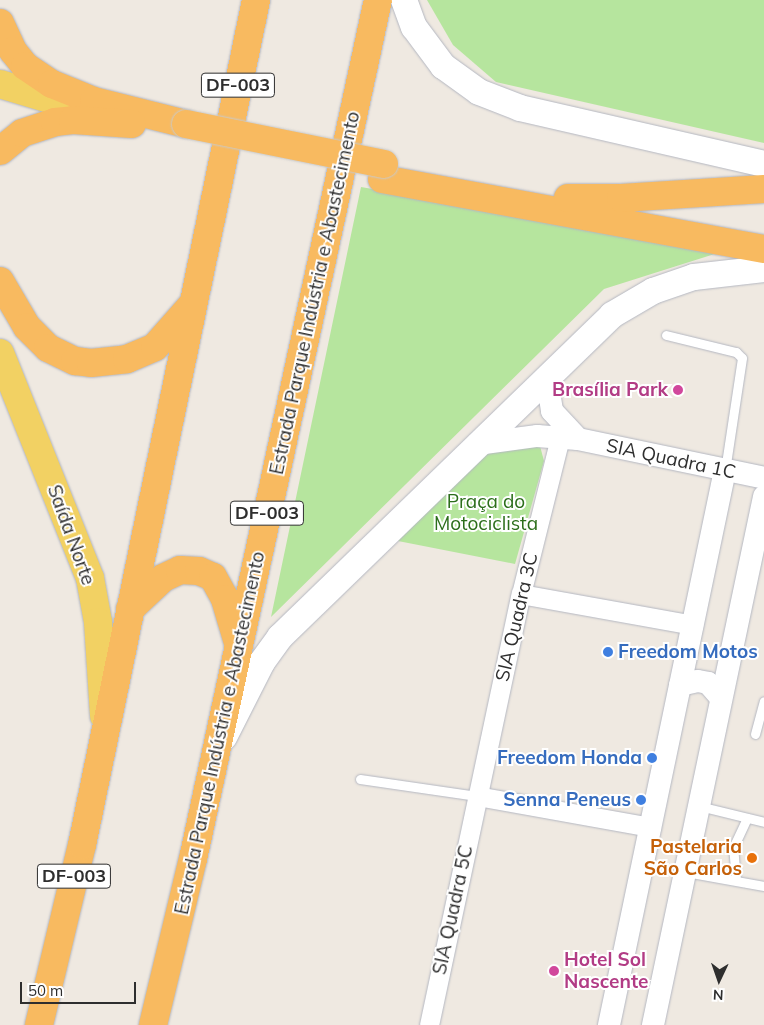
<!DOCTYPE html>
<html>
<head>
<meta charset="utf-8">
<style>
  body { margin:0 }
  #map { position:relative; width:764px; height:1025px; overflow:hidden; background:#efe9e1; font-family:Mulish,sans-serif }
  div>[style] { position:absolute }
  .green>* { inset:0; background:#b6e59e }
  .roads { filter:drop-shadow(0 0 1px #b4b7c1) drop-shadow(0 0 1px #b4b7c1) }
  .service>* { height:9px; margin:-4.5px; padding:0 4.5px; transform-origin:4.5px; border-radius:4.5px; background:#fff }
  .minor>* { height:19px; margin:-9.5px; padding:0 9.5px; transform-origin:9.5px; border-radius:9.5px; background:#fff }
  .tertiary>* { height:22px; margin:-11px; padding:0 11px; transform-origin:11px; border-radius:11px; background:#fff }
  .secondary>* { height:26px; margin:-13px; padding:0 13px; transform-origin:13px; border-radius:13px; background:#fff }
  .primary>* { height:28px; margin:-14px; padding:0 14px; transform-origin:14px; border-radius:14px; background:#f2d163 }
  .trunk>* { height:28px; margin:-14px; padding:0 14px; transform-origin:14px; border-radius:14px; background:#f8ba60 }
  .bridges { filter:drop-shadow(0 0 1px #c9c9c9) drop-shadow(0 0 1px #c9c9c9) }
  .trunk-bridge>* { height:28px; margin:-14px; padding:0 14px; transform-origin:14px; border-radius:14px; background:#f8ba60 }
  .dots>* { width:14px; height:14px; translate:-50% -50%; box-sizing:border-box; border:2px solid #fff; border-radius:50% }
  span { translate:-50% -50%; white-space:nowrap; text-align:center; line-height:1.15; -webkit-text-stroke:4px #fff; paint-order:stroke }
  .shield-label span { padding:1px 4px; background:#fff; border:1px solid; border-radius:4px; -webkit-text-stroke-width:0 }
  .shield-label { font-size:18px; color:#2e2e2e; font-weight:700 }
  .street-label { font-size:19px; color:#2e2e2e }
  .hotel-label { font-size:19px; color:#b23c85; font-weight:700 }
  .right { translate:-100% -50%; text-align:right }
  .left { translate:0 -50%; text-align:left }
  .park-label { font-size:19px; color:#2c6e1b }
  .shop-label { font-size:19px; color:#366cbe; font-weight:700 }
  .food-label { font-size:19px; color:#c56008; font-weight:700 }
  .north { position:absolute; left:694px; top:955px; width:50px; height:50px; -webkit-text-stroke:4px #fff; paint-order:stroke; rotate:183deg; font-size:14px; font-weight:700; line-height:20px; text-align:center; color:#2e2e2e }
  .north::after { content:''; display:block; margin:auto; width:18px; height:22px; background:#2e2e2e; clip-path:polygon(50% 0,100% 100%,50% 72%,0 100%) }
  .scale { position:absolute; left:20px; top:982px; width:116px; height:22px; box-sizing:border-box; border:2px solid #2e2e2e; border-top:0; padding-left:6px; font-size:15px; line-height:18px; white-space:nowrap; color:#2e2e2e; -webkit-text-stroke:4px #fff; paint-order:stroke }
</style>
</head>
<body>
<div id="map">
  <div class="green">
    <i style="clip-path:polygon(427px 0,764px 0,764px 143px,496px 82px,453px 45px)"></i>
    <i style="clip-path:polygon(361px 187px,724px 251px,604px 289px,271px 617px)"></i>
    <i style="clip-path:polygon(513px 440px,540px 446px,544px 461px,515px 564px,398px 541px,480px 458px)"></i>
  </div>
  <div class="roads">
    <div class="service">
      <i style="left:666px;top:335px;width:72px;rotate:13.7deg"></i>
      <i style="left:736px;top:352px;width:8px;rotate:45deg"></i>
      <i style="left:742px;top:358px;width:113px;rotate:98.6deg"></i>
      <i style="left:755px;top:734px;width:34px;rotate:-75deg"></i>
      <i style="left:360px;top:779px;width:118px;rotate:8.3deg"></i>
      <i style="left:699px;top:806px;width:67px;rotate:13.8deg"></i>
      <i style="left:686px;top:872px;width:79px;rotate:10.2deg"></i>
      <i style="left:736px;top:880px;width:32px;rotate:-95deg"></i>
      <i style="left:733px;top:848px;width:33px;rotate:-65deg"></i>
    </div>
    <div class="minor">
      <i style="left:521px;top:594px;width:175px;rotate:10.2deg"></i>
      <i style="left:477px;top:796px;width:177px;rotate:10.1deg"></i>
      <i style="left:429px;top:1025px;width:441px;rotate:-78deg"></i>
      <i style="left:521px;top:594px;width:161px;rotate:-76deg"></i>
    </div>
    <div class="tertiary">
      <i style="left:547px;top:379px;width:32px;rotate:81deg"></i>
      <i style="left:552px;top:411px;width:38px;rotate:47deg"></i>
      <i style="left:477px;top:444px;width:61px;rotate:-7.6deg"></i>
      <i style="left:537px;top:436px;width:41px;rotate:4.2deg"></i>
      <i style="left:578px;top:439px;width:190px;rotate:11.8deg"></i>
      <i style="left:680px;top:685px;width:18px;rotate:-13deg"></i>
      <i style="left:698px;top:681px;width:10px;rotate:11deg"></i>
      <i style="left:708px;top:683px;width:20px;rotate:49deg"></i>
      <i style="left:609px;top:1025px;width:567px;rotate:-78.19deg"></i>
      <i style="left:653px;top:1025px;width:540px;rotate:-78.13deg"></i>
    </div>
    <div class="secondary">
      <i style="left:404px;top:0;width:29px;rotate:70deg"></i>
      <i style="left:414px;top:27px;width:49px;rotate:53.4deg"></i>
      <i style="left:443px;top:66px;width:44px;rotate:35.8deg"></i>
      <i style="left:479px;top:92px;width:44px;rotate:21.3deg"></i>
      <i style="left:520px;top:108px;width:250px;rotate:12.9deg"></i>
      <i style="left:224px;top:737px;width:84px;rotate:-63.1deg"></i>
      <i style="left:262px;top:662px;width:31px;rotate:-54deg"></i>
      <i style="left:280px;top:637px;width:463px;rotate:-44.1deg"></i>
      <i style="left:612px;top:315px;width:48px;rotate:-30.3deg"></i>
      <i style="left:653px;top:291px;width:43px;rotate:-18.9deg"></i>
      <i style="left:694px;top:277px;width:70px;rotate:-6.5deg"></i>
    </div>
    <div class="primary">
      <i style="left:0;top:84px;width:103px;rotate:16.9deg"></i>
      <i style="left:0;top:353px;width:242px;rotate:68.2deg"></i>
      <i style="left:90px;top:578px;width:45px;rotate:79.7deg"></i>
      <i style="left:98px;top:622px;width:94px;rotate:86.3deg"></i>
    </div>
    <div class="trunk">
      <i style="left:0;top:23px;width:31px;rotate:65deg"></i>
      <i style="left:13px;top:51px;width:19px;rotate:51deg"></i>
      <i style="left:25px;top:66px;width:32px;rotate:34deg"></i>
      <i style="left:52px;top:84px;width:45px;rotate:22deg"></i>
      <i style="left:94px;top:101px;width:95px;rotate:14deg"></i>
      <i style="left:0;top:151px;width:28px;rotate:-39deg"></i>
      <i style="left:22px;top:133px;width:35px;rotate:-18deg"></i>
      <i style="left:55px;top:122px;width:18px;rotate:-6deg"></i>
      <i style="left:73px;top:120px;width:59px;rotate:3.9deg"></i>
      <i style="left:382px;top:179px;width:388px;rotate:10.4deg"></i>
      <i style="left:568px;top:198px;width:53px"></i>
      <i style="left:621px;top:198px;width:143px;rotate:-3.6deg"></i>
      <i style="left:0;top:281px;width:53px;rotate:59.6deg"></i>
      <i style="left:27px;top:327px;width:30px;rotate:45deg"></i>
      <i style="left:48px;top:348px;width:30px;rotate:26deg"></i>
      <i style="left:75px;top:361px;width:16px;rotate:7deg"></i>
      <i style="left:91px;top:363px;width:36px;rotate:-6deg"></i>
      <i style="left:127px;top:359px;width:30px;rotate:-23deg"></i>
      <i style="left:155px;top:347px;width:55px;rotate:-48.7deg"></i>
      <i style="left:130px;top:609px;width:45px;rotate:-43.2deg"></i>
      <i style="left:163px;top:578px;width:19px;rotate:-25deg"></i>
      <i style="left:180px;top:570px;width:19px;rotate:3deg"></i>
      <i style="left:199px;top:571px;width:15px;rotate:23deg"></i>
      <i style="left:213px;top:577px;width:25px;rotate:61deg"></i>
      <i style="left:225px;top:599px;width:46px;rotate:73.5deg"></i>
      <i style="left:39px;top:1025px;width:185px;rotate:-76.6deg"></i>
      <i style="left:82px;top:845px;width:863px;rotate:-78.36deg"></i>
      <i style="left:153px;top:1025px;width:171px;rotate:-76.5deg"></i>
      <i style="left:193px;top:859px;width:879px;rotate:-77.85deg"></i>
    </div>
  </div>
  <div class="bridges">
    <div class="trunk-bridge">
      <i style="left:186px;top:124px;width:202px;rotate:11.4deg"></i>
    </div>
  </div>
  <div class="dots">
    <i style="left:678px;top:390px;background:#d1479c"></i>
    <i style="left:608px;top:652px;background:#3f7fe0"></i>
    <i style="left:652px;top:758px;background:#3f7fe0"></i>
    <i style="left:641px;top:800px;background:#3f7fe0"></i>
    <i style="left:752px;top:858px;background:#e8710a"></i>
    <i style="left:554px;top:971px;background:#d1479c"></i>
  </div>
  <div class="shield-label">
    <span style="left:238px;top:85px">DF-003</span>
    <span style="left:267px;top:513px">DF-003</span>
    <span style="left:74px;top:876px">DF-003</span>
  </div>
  <div class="street-label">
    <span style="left:315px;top:293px;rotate:-78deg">Estrada Parque Indústria e Abastecimento</span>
    <span style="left:671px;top:459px;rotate:12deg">SIA Quadra 1C</span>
    <span style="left:71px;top:535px;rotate:70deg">Saída Norte</span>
    <span style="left:517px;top:617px;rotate:-77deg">SIA Quadra 3C</span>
    <span style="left:220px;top:733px;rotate:-78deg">Estrada Parque Indústria e Abastecimento</span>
    <span style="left:453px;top:910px;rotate:-78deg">SIA Quadra 5C</span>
  </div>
  <div class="hotel-label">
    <span class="right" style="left:668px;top:390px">Brasília Park</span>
    <span class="left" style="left:564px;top:971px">Hotel Sol<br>Nascente</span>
  </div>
  <div class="park-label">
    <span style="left:486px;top:513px">Praça do<br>Motociclista</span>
  </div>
  <div class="shop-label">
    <span class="left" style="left:618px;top:652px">Freedom Motos</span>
    <span class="right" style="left:642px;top:758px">Freedom Honda</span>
    <span class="right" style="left:631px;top:800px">Senna Peneus</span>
  </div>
  <div class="food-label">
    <span class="right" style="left:742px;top:858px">Pastelaria<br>São Carlos</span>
  </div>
  <div class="north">N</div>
  <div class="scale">50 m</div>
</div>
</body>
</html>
